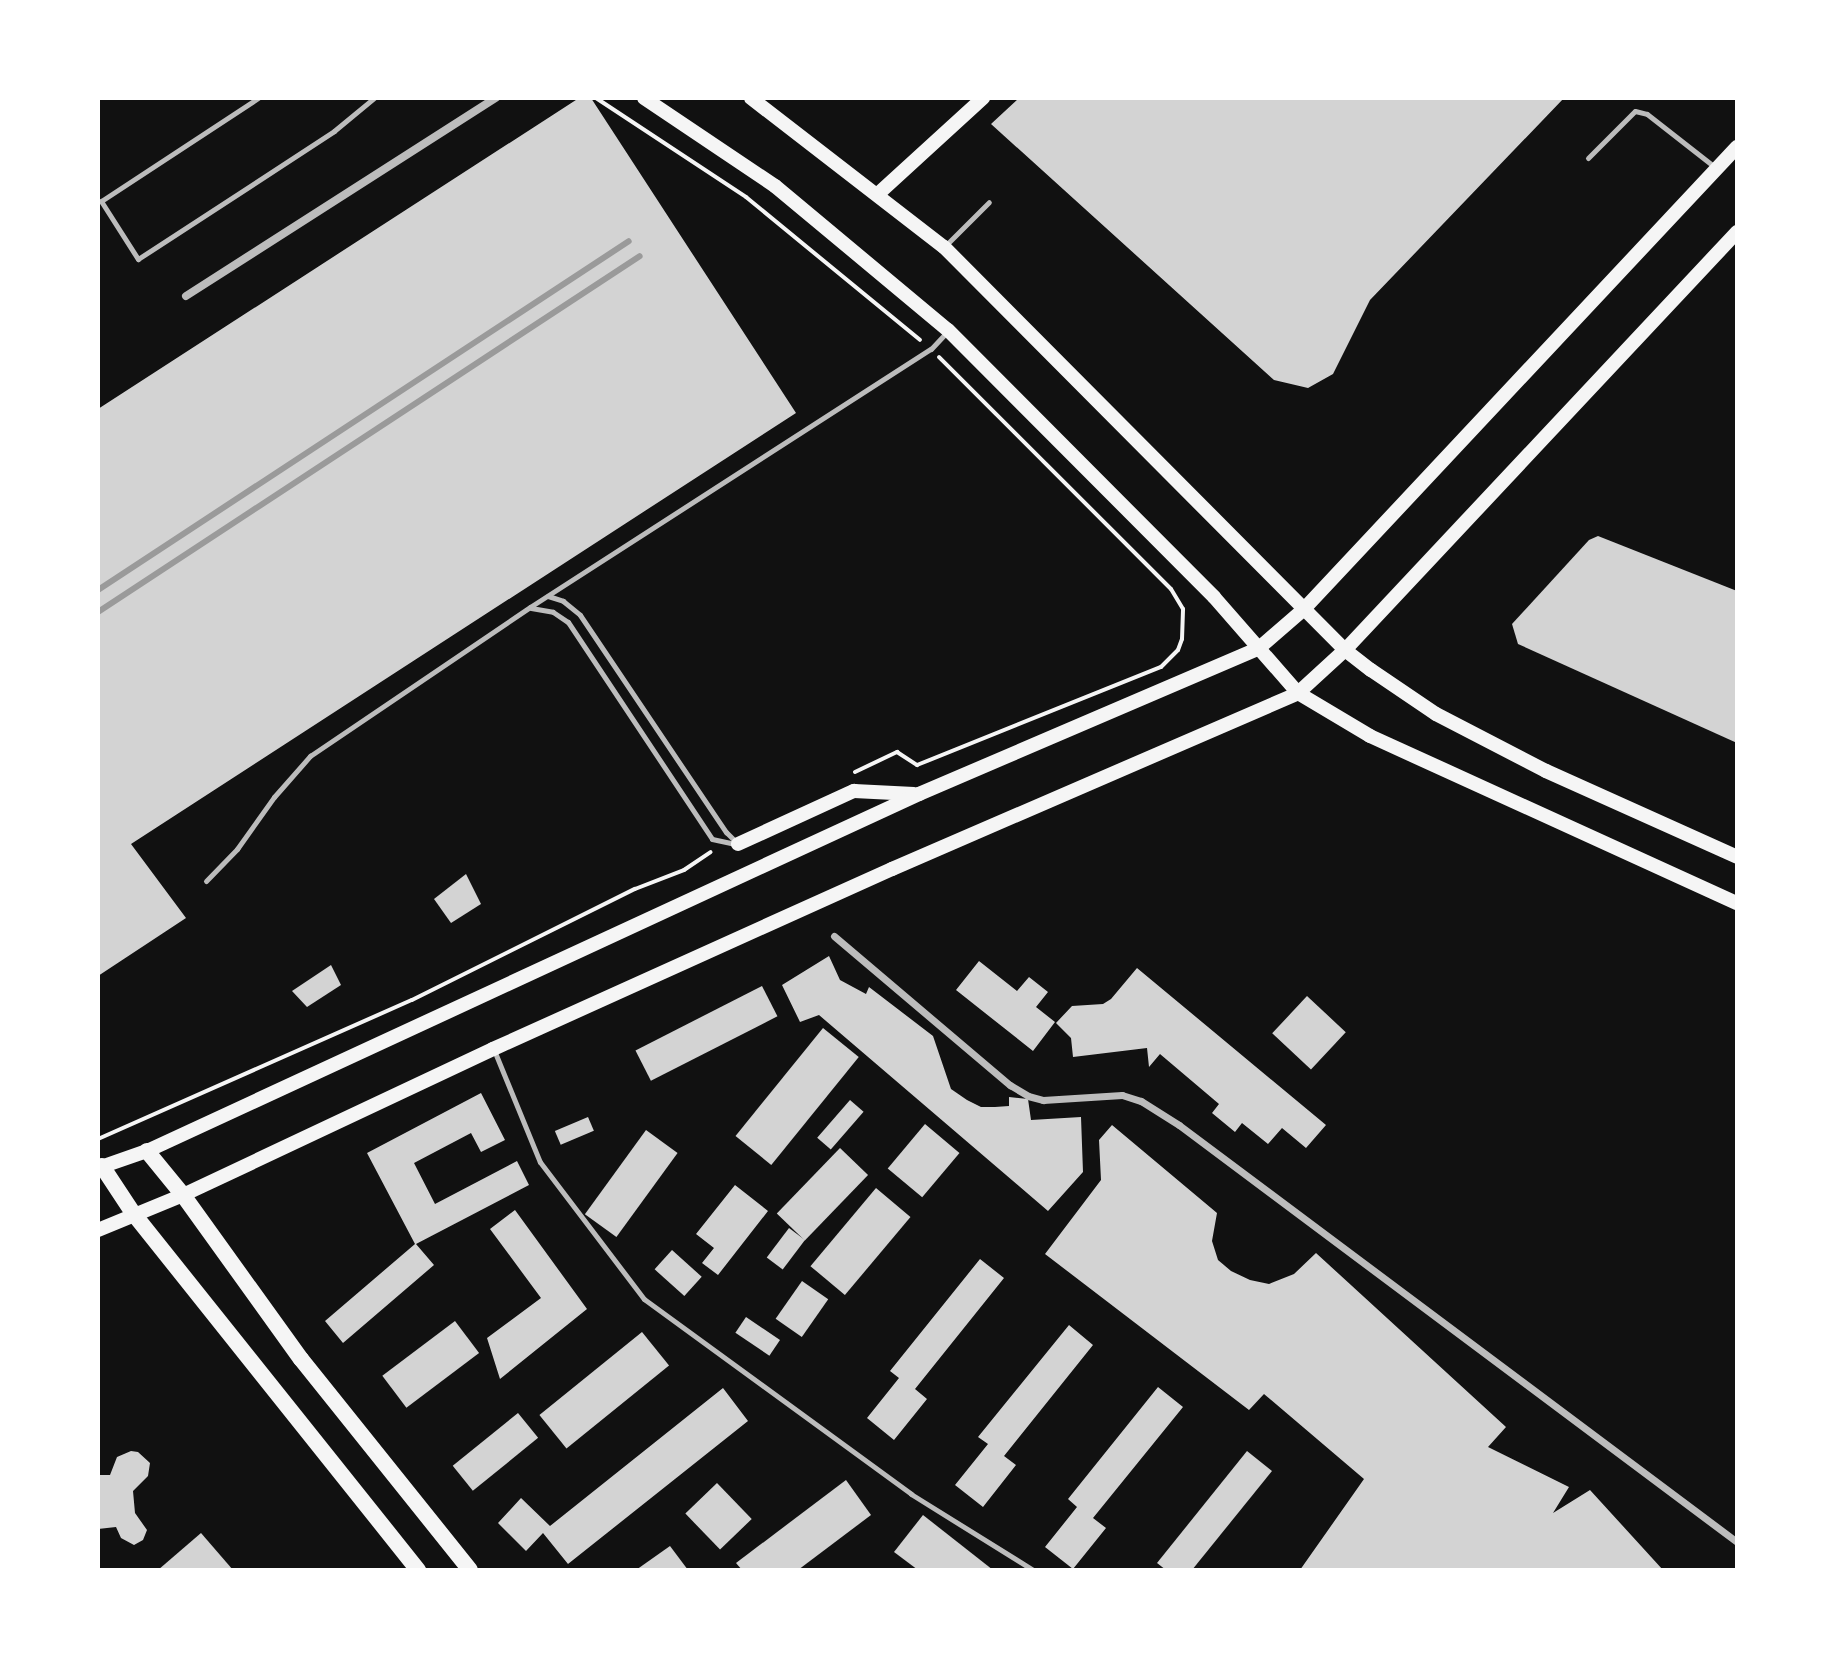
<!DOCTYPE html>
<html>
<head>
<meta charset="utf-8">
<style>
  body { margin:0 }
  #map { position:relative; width:1835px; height:1668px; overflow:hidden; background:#111; font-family:"Open Sans",sans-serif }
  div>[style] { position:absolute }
  .building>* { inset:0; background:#d3d3d3; transform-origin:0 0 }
  .path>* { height:4px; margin:-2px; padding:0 2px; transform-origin:2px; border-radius:2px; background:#f5f5f5 }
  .service>* { height:5px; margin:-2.5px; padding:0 2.5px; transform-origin:2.5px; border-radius:2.5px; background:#bcbcbc }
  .pedestrian>* { height:7px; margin:-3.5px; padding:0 3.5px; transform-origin:3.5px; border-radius:3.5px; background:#bcbcbc }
  .minor>* { height:8px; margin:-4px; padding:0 4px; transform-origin:4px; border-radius:4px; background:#bcbcbc }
  .secondary>* { height:14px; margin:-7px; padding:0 7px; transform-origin:7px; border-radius:7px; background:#f5f5f5 }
  .trunk>* { height:16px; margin:-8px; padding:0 8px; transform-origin:8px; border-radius:8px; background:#f5f5f5 }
  .rail>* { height:6px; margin:-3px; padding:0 3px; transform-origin:3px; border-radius:3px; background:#9a9a9a }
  span { translate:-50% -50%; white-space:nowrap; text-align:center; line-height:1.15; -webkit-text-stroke:6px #fff; paint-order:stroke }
  .frame { position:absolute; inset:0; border:100px solid #fff; pointer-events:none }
</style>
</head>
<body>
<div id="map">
  <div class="building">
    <i style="clip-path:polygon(579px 98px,591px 98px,796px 413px,131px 844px,186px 918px,98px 976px,98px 409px)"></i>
    <i style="clip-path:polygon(1019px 98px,1564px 98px,1370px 300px,1333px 374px,1308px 388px,1274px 380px,991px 124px)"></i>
    <i style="clip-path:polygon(1598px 536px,1737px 591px,1737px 743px,1518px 644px,1512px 624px,1589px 540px)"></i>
    <i style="clip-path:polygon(466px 874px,481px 904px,451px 923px,434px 899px)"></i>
    <i style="clip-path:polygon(829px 956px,840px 980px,866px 994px,869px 987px,933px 1036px,951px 1089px,967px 1100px,981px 1107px,995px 1107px,1009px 1106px,1009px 1097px,1028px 1099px,1031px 1120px,1081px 1117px,1083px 1172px,1048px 1211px,819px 1015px,800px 1022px,782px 985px)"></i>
    <i style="clip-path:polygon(979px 961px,1017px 991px,1029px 977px,1048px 992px,1036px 1007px,1055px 1022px,1033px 1051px,956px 990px)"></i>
    <i style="clip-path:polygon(331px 965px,341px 985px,307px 1007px,292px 991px)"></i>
    <i style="clip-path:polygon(1137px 968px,1326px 1125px,1306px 1148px,1282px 1128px,1268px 1144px,1242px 1123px,1235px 1132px,1212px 1113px,1219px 1104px,1160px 1054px,1149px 1067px,1147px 1048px,1073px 1057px,1071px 1038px,1056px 1023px,1072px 1006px,1103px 1004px,1111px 999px)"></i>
    <i style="left:762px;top:986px;width:34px;height:142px;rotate:63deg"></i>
    <i style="left:1307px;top:996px;width:53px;height:51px;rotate:43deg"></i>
    <i style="left:823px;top:1028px;width:46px;height:139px;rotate:39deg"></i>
    <i style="clip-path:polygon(481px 1093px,505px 1140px,481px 1152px,471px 1133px,414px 1163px,435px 1204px,517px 1161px,529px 1185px,416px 1244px,434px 1265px,343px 1343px,325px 1321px,415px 1244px,367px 1153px)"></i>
    <i style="left:850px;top:1100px;width:18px;height:50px;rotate:41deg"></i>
    <i style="left:588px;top:1117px;width:15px;height:36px;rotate:67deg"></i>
    <i style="left:925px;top:1124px;width:45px;height:58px;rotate:40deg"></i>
    <i style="clip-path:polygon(1112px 1125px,1217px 1213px,1212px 1241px,1218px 1260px,1231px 1271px,1250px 1280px,1269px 1284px,1294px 1274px,1316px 1253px,1506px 1427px,1488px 1447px,1569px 1487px,1553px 1513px,1590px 1490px,1663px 1570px,1300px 1570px,1364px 1479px,1264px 1394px,1249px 1410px,1045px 1254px,1101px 1180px,1099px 1140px)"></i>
    <i style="left:646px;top:1130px;width:39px;height:104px;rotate:36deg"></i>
    <i style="left:840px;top:1148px;width:39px;height:91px;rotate:44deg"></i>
    <i style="clip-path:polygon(735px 1185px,768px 1211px,718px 1275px,702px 1263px,714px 1248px,696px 1234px)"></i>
    <i style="left:876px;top:1188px;width:45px;height:102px;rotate:40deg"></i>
    <i style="clip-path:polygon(515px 1210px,587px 1309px,500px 1379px,487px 1338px,541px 1298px,490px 1229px)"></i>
    <i style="left:789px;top:1228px;width:20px;height:37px;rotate:37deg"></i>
    <i style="left:672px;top:1250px;width:40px;height:26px;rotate:42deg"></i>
    <i style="clip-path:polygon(980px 1259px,1004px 1278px,915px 1389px,927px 1399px,894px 1440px,867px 1418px,899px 1378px,890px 1371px)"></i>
    <i style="left:802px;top:1281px;width:32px;height:46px;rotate:35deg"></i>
    <i style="left:746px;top:1317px;width:41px;height:19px;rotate:34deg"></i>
    <i style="left:455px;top:1321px;width:40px;height:91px;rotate:53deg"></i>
    <i style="clip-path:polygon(1069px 1325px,1093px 1345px,1004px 1456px,1016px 1465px,983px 1507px,955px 1485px,988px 1444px,978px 1437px)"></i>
    <i style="left:642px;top:1332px;width:43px;height:132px;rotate:51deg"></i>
    <i style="clip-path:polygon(1158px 1387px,1183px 1407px,1093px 1518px,1106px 1528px,1073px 1569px,1045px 1547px,1077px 1507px,1068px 1499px)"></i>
    <i style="clip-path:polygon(723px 1388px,748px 1421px,568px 1564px,543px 1533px,526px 1551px,498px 1523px,521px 1498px,550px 1526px)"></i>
    <i style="left:518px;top:1413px;width:32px;height:84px;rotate:51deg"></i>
    <i style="clip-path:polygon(131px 1451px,138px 1452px,150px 1463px,148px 1476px,133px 1491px,135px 1513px,147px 1530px,143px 1540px,134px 1545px,121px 1538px,116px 1527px,98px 1529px,98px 1475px,110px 1475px,117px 1457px)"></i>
    <i style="clip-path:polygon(1247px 1451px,1272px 1471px,1192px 1570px,1166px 1570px,1157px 1563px)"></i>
    <i style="clip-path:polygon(846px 1480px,871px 1515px,798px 1570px,742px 1570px,736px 1563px)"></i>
    <i style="left:717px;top:1483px;width:50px;height:44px;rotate:46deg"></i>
    <i style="clip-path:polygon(923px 1515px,993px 1570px,918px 1570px,894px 1552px)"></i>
    <i style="clip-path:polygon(201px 1533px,233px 1570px,158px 1570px)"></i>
    <i style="clip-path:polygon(670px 1546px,688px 1570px,636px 1570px)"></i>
  </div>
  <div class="path">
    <i style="left:596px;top:98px;width:180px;rotate:33.4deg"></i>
    <i style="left:746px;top:197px;width:225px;rotate:39.4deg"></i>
    <i style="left:855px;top:772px;width:47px;rotate:-25.5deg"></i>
    <i style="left:897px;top:752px;width:24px;rotate:33deg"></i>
    <i style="left:917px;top:765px;width:263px;rotate:-21.9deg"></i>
    <i style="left:1161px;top:667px;width:24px;rotate:-45deg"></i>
    <i style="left:1178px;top:650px;width:12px;rotate:-70deg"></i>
    <i style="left:1182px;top:639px;width:30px;rotate:-88deg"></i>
    <i style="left:1183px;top:609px;width:23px;rotate:-121deg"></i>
    <i style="left:1171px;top:589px;width:328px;rotate:-135deg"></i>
    <i style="left:98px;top:1139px;width:343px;rotate:-23.9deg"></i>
    <i style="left:412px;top:1000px;width:249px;rotate:-26.5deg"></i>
    <i style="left:635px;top:889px;width:53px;rotate:-21.2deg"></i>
    <i style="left:684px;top:870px;width:32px;rotate:-34deg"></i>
  </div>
  <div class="service">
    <i style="left:258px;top:98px;width:188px;rotate:146.7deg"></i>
    <i style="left:101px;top:201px;width:69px;rotate:57.5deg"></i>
    <i style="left:138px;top:259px;width:234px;rotate:-33.1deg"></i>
    <i style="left:334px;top:131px;width:52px;rotate:-39.5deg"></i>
    <i style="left:1588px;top:158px;width:66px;rotate:-45deg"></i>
    <i style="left:1635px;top:111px;width:12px;rotate:14deg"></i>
    <i style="left:1647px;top:114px;width:88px;rotate:38deg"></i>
    <i style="left:945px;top:246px;width:62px;rotate:-45deg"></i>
    <i style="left:548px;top:596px;width:16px;rotate:18deg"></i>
    <i style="left:563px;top:601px;width:22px;rotate:39deg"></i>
    <i style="left:580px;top:615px;width:262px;rotate:56.1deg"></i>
    <i style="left:726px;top:832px;width:16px;rotate:45deg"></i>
    <i style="left:531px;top:608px;width:22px;rotate:10deg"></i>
    <i style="left:553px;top:612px;width:18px;rotate:34deg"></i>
    <i style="left:568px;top:622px;width:260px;rotate:56.4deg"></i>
    <i style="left:712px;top:839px;width:25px;rotate:12deg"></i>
    <i style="left:206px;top:881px;width:45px;rotate:-45.9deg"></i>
    <i style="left:237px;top:849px;width:64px;rotate:-54.6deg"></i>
    <i style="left:274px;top:797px;width:55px;rotate:-48.7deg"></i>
    <i style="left:310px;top:756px;width:266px;rotate:-34.1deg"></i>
    <i style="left:530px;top:607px;width:477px;rotate:-32.8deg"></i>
    <i style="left:931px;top:349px;width:25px;rotate:-47deg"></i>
    <i style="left:494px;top:1050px;width:121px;rotate:67.7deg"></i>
    <i style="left:540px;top:1162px;width:172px;rotate:52.8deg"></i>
    <i style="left:644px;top:1299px;width:331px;rotate:36.1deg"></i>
    <i style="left:911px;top:1494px;width:144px;rotate:31.9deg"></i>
  </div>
  <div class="pedestrian">
    <i style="left:834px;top:936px;width:231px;rotate:40.3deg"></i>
    <i style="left:1010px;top:1085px;width:21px;rotate:31deg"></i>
    <i style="left:1028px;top:1096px;width:16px;rotate:15deg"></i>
    <i style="left:1043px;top:1100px;width:79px;rotate:-3.6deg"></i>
    <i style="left:1122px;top:1095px;width:20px;rotate:18deg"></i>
    <i style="left:1141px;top:1101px;width:45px;rotate:32.3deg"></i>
    <i style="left:1179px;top:1125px;width:697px;rotate:36.77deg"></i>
  </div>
  <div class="minor">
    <i style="left:186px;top:296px;width:368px;rotate:-32.6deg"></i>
  </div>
  <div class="secondary">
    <i style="left:644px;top:98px;width:158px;rotate:33.9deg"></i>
    <i style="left:775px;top:186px;width:225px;rotate:39.8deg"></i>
    <i style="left:948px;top:330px;width:377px;rotate:45.1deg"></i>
    <i style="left:1214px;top:597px;width:128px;rotate:48.8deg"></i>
    <i style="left:1298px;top:693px;width:84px;rotate:30.8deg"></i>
    <i style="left:1370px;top:736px;width:403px;rotate:24.5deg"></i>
    <i style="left:751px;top:98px;width:244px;rotate:37.7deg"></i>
    <i style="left:944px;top:247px;width:569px;rotate:45.14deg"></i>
    <i style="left:1345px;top:650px;width:33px;rotate:38deg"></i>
    <i style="left:1371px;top:670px;width:78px;rotate:34.1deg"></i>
    <i style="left:1436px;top:714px;width:124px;rotate:27.4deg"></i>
    <i style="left:1546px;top:771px;width:209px;rotate:24.2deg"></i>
    <i style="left:879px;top:193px;width:141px;rotate:-42.4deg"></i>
    <i style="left:738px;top:844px;width:128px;rotate:-24.6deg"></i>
    <i style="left:854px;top:791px;width:60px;rotate:2.9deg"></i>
    <i style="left:98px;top:1168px;width:52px;rotate:-19.1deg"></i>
    <i style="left:147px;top:1151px;width:851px;rotate:-24.82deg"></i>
    <i style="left:919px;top:794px;width:370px;rotate:-23.2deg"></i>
    <i style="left:1259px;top:648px;width:60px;rotate:-40.9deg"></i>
    <i style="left:1304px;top:609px;width:633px;rotate:-46.86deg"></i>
    <i style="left:98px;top:1230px;width:92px;rotate:-22.4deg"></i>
    <i style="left:183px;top:1195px;width:343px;rotate:-25.2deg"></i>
    <i style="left:493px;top:1049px;width:438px;rotate:-24.3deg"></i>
    <i style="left:892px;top:869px;width:443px;rotate:-23.4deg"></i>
    <i style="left:1298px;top:693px;width:64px;rotate:-42.5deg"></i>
    <i style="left:1345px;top:650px;width:573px;rotate:-46.84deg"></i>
  </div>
  <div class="trunk">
    <i style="left:147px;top:1151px;width:57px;rotate:50.7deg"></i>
    <i style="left:183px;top:1195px;width:202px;rotate:54.3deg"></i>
    <i style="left:301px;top:1359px;width:270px;rotate:51.3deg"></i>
    <i style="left:102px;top:1166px;width:56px;rotate:56.6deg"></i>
    <i style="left:133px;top:1213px;width:457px;rotate:51.4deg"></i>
  </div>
  <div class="rail">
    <i style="left:98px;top:590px;width:635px;rotate:-33.31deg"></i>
    <i style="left:98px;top:612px;width:648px;rotate:-33.3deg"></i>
  </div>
  <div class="frame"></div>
</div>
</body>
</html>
